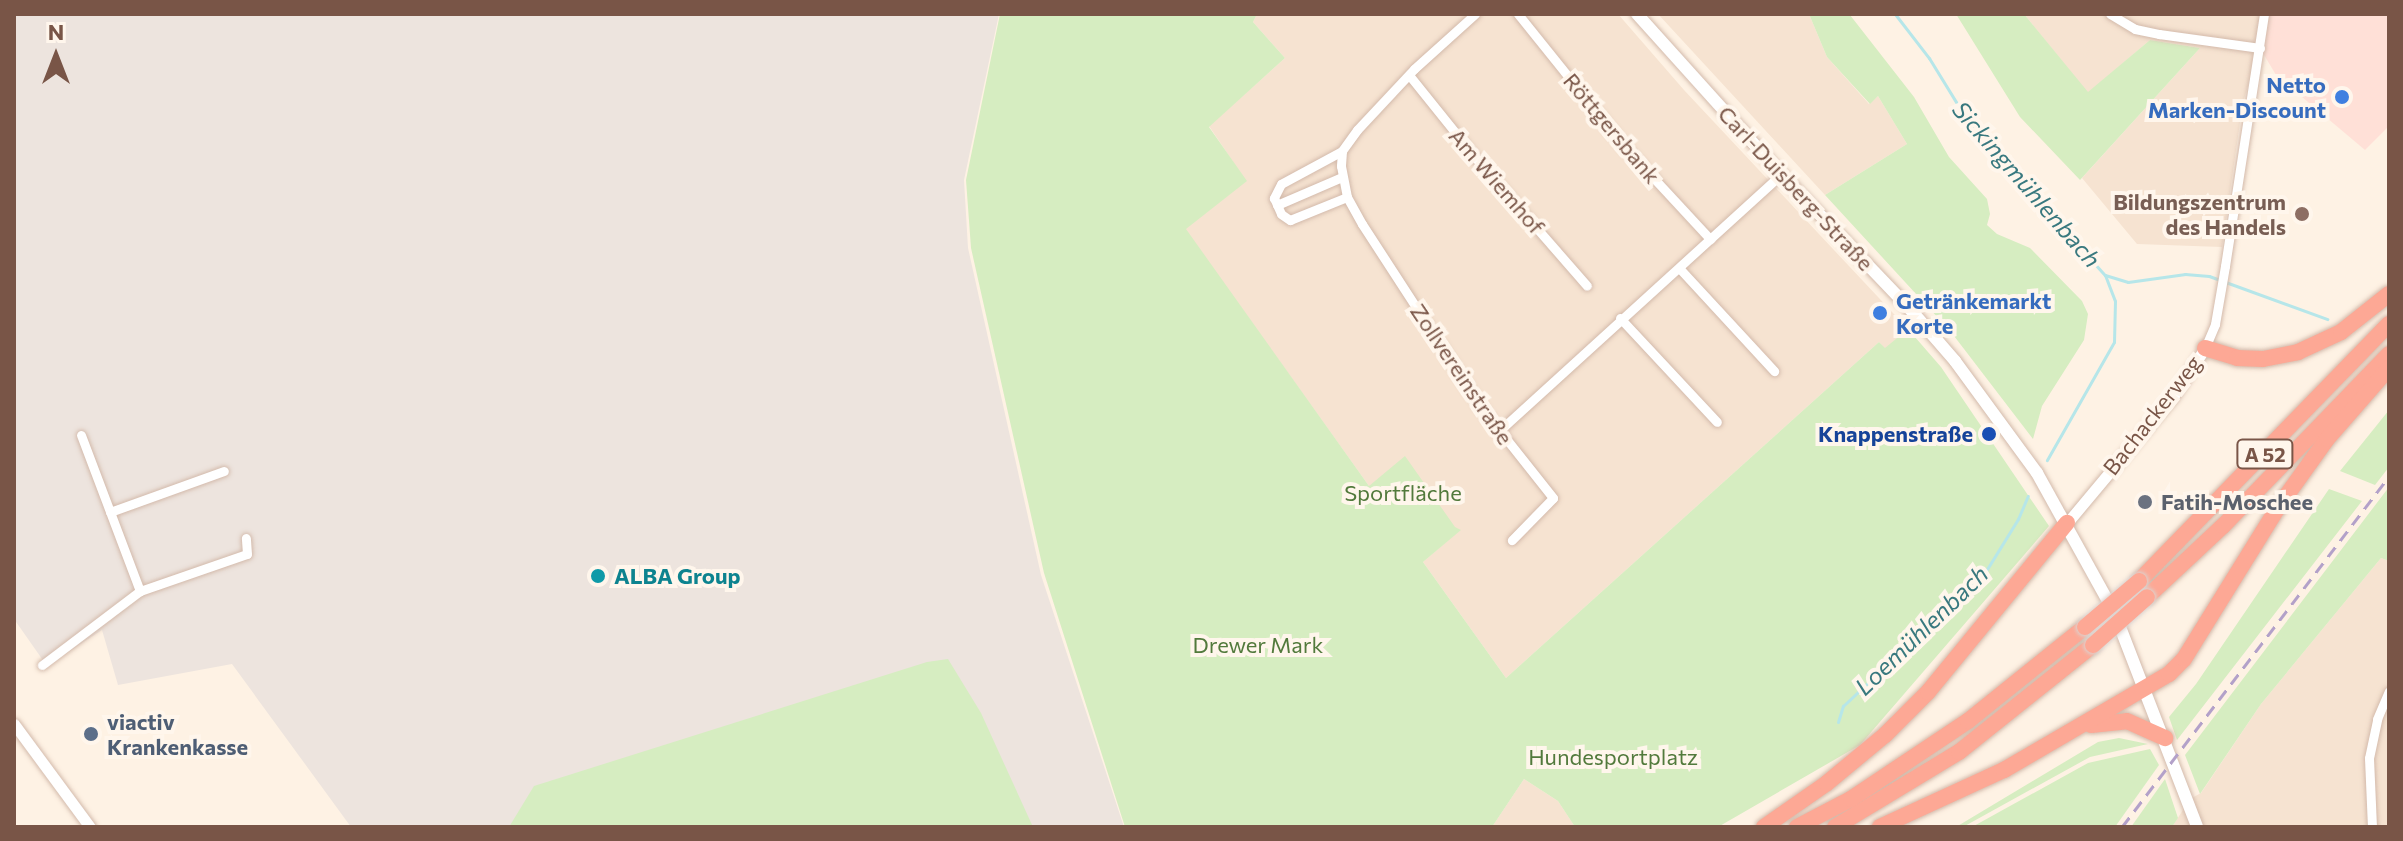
<!DOCTYPE html>
<html>
<head>
<meta charset="utf-8">
<style>
  body { margin:0 }
  #map { position:relative; width:2403px; height:841px; overflow:hidden; background:#fef2e4; font-family:Commissioner,sans-serif }
  div>[style] { position:absolute }
  .residential>* { inset:0; background:#f6e3d1 }
  .commercial>* { inset:0; background:#ffe0d7 }
  .industrial>* { inset:0; background:#ede4de }
  .green>* { inset:0; background:#d6edc1 }
  .stream>* { height:3px; margin:-1.5px; padding:0 1.5px; transform-origin:1.5px; border-radius:1.5px; background:#b6e6e9 }
  .roads { filter:drop-shadow(0 0 2px #d3baab) drop-shadow(0 0 2px #d3baab) }
  .minor>* { height:9px; margin:-4.5px; padding:0 4.5px; transform-origin:4.5px; border-radius:4.5px; background:#fff }
  .tertiary>* { height:11px; margin:-5.5px; padding:0 5.5px; transform-origin:5.5px; border-radius:5.5px; background:#fff }
  .secondary>* { height:12px; margin:-6px; padding:0 6px; transform-origin:6px; border-radius:6px; background:#fff }
  .motorway>* { height:16px; margin:-8px; padding:0 8px; transform-origin:8px; border-radius:8px; background:#fda895 }
  .rail>* { height:3px; margin-top:-1.5px; transform-origin:0; background:repeating-linear-gradient(90deg,#b3a1c9 0 12px,transparent 0 20px) }
  .bridges { filter:drop-shadow(0 0 2px #dcd3cf) drop-shadow(0 0 2px #dcd3cf) }
  .motorway-bridge>* { height:16px; margin:-8px; padding:0 8px; transform-origin:8px; border-radius:8px; background:#fda895 }
  .dots>* { width:22px; height:22px; translate:-50% -50%; box-sizing:border-box; border:4px solid #fff6ec; border-radius:50% }
  span { translate:-50% -50%; white-space:nowrap; text-align:center; line-height:1.15; -webkit-text-stroke:8px #fff6ec; paint-order:stroke }
  .shield-label span { padding:2px 6px; background:#fff6ec; border:2px solid; border-radius:6px; -webkit-text-stroke-width:0 }
  .shield-label { font-size:20px; color:#795547; font-weight:700 }
  .shop-label { font-size:22px; color:#366cbe; font-weight:700 }
  .right { translate:-100% -50%; text-align:right }
  .left { translate:0 -50%; text-align:left }
  .street-label { font-size:22px; color:#795547 }
  .education-label { font-size:22px; color:#785e54; font-weight:700 }
  .transit-label { font-size:22px; color:#164399; font-weight:700 }
  .park-label { font-size:22px; color:#527a3c }
  .worship-label { font-size:22px; color:#5b616d; font-weight:700 }
  .culture-label { font-size:22px; color:#0d838f; font-weight:700 }
  .service-label { font-size:22px; color:#4e5e75; font-weight:700 }
  .water-label { font-size:24px; color:#39797f; font-style:italic }
  .frame { position:absolute; inset:0; border:16px solid #795547; pointer-events:none }
  .north { position:absolute; left:16px; top:16px; width:80px; height:80px; -webkit-text-stroke:6px #fff6ec; paint-order:stroke; rotate:0deg; font-size:22px; font-weight:700; line-height:32px; text-align:center; color:#795547 }
  .north::after { content:''; display:block; margin:auto; width:28px; height:36px; background:#795547; clip-path:polygon(50% 0,100% 100%,50% 72%,0 100%) }
</style>
</head>
<body>
<div id="map">
  <div class="residential">
    <i style="clip-path:polygon(1257px 14px,1618px 14px,1684px 90px,1908px 329px,1885px 349px,1879px 342px,1506px 678px,1423px 562px,1460px 530px,1369px 486px,1185px 229px,1246px 181px,1209px 126px,1285px 58px,1253px 22px)"></i>
    <i style="clip-path:polygon(1658px 14px,1809px 14px,1827px 57px,1869px 104px,1878px 96px,1907px 144px,1825px 195px)"></i>
    <i style="clip-path:polygon(2024px 14px,2264px 14px,2260px 48px,2243px 102px,2222px 247px,2137px 244px,2082px 178px,2200px 48px,2150px 40px,2088px 93px)"></i>
    <i style="clip-path:polygon(2381px 558px,2389px 561px,2389px 827px,2172px 827px,2190px 799px,2201px 793px,2261px 704px)"></i>
    <i style="clip-path:polygon(1524px 779px,1558px 801px,1575px 827px,1492px 827px)"></i>
  </div>
  <div class="commercial">
    <i style="clip-path:polygon(2264px 14px,2389px 14px,2389px 126px,2365px 150px,2276px 75px,2260px 48px)"></i>
  </div>
  <div class="industrial">
    <i style="clip-path:polygon(14px 14px,999px 14px,964px 180px,968px 248px,1041px 575px,1124px 827px,351px 827px,232px 664px,118px 685px,102px 630px,47px 666px,14px 619px)"></i>
  </div>
  <div class="green">
    <i style="clip-path:polygon(1000px 14px,1257px 14px,1253px 22px,1285px 58px,1209px 127px,1247px 181px,1186px 229px,1369px 486px,1405px 456px,1455px 527px,1461px 530px,1423px 562px,1506px 678px,1879px 342px,1885px 348px,1908px 329px,1941px 367px,2049px 526px,1860px 745px,1718px 827px,1575px 827px,1558px 801px,1524px 779px,1492px 827px,1125px 827px,1044px 573px,971px 248px,966px 180px)"></i>
    <i style="clip-path:polygon(1809px 14px,1850px 15px,1914px 97px,1949px 157px,1987px 199px,1990px 214px,1987px 225px,1997px 234px,2030px 248px,2082px 301px,2088px 314px,2084px 340px,2042px 406px,2033px 439px,1951px 332px,1825px 195px,1907px 144px,1878px 96px,1870px 104px,1827px 57px)"></i>
    <i style="clip-path:polygon(1956px 14px,2024px 14px,2088px 92px,2150px 40px,2200px 48px,2080px 180px,2020px 117px)"></i>
    <i style="clip-path:polygon(2389px 410px,2389px 467px,2375px 485px,2340px 471px)"></i>
    <i style="clip-path:polygon(2389px 487px,2389px 561px,2381px 558px,2261px 704px,2200px 794px,2185px 755px)"></i>
    <i style="clip-path:polygon(2329px 489px,2362px 501px,2177px 740px,2169px 717px,2196px 684px)"></i>
    <i style="clip-path:polygon(948px 659px,981px 713px,1033px 827px,509px 827px,534px 786px,927px 662px)"></i>
    <i style="clip-path:polygon(2119px 738px,2148px 744px,2090px 757px,1963px 827px,1956px 827px,2098px 742px)"></i>
    <i style="clip-path:polygon(2150px 749px,2159px 765px,2115px 827px,1972px 827px,2088px 763px)"></i>
    <i style="clip-path:polygon(2165px 779px,2178px 818px,2172px 827px,2131px 827px)"></i>
  </div>
  <div class="stream">
    <i style="left:1895px;top:14px;width:56px;rotate:52.3deg"></i>
    <i style="left:1929px;top:58px;width:82px;rotate:58.4deg"></i>
    <i style="left:1972px;top:128px;width:198px;rotate:47.9deg"></i>
    <i style="left:2105px;top:275px;width:28px;rotate:69deg"></i>
    <i style="left:2115px;top:301px;width:41px;rotate:91.4deg"></i>
    <i style="left:2114px;top:342px;width:136px;rotate:119.6deg"></i>
    <i style="left:2105px;top:275px;width:24px;rotate:17deg"></i>
    <i style="left:2128px;top:282px;width:58px;rotate:-8deg"></i>
    <i style="left:2185px;top:274px;width:24px;rotate:5deg"></i>
    <i style="left:2209px;top:276px;width:126px;rotate:20deg"></i>
    <i style="left:1838px;top:722px;width:17px;rotate:-73deg"></i>
    <i style="left:1843px;top:706px;width:193px;rotate:-43.1deg"></i>
    <i style="left:1984px;top:574px;width:65px;rotate:-58.3deg"></i>
    <i style="left:2018px;top:519px;width:25px;rotate:-67deg"></i>
  </div>
  <div class="roads">
    <div class="minor">
      <i style="left:1475px;top:14px;width:82px;rotate:138deg"></i>
      <i style="left:1414px;top:69px;width:83px;rotate:133.1deg"></i>
      <i style="left:1357px;top:130px;width:26px;rotate:126deg"></i>
      <i style="left:1342px;top:151px;width:15px;rotate:94deg"></i>
      <i style="left:1341px;top:166px;width:32px;rotate:79deg"></i>
      <i style="left:1347px;top:197px;width:31px;rotate:61deg"></i>
      <i style="left:1362px;top:224px;width:218px;rotate:57deg"></i>
      <i style="left:1481px;top:407px;width:116px;rotate:51.6deg"></i>
      <i style="left:1553px;top:498px;width:59px;rotate:134.3deg"></i>
      <i style="left:1518px;top:14px;width:169px;rotate:51.2deg"></i>
      <i style="left:1624px;top:146px;width:127px;rotate:47.2deg"></i>
      <i style="left:2110px;top:14px;width:29px;rotate:31deg"></i>
      <i style="left:2135px;top:29px;width:25px;rotate:12deg"></i>
      <i style="left:2159px;top:34px;width:102px;rotate:7.9deg"></i>
      <i style="left:1409px;top:75px;width:112px;rotate:51.2deg"></i>
      <i style="left:1479px;top:162px;width:164px;rotate:48.9deg"></i>
      <i style="left:1342px;top:151px;width:69px;rotate:151.6deg"></i>
      <i style="left:1281px;top:184px;width:16px;rotate:117deg"></i>
      <i style="left:1274px;top:198px;width:17px;rotate:66deg"></i>
      <i style="left:1281px;top:214px;width:11px;rotate:34deg"></i>
      <i style="left:1290px;top:220px;width:61px;rotate:-22deg"></i>
      <i style="left:1277px;top:205px;width:71px;rotate:-23.3deg"></i>
      <i style="left:1680px;top:269px;width:139px;rotate:47.3deg"></i>
      <i style="left:1620px;top:318px;width:142px;rotate:47deg"></i>
      <i style="left:2205px;top:348px;width:26px;rotate:-67deg"></i>
      <i style="left:2215px;top:324px;width:59px;rotate:-80.2deg"></i>
      <i style="left:2225px;top:266px;width:255px;rotate:-81.2deg"></i>
      <i style="left:1499px;top:431px;width:382px;rotate:-42.3deg"></i>
      <i style="left:81px;top:435px;width:167px;rotate:69.3deg"></i>
      <i style="left:110px;top:512px;width:121px;rotate:-19.8deg"></i>
      <i style="left:42px;top:665px;width:123px;rotate:-37.1deg"></i>
      <i style="left:140px;top:591px;width:113px;rotate:-19.1deg"></i>
      <i style="left:247px;top:554px;width:16px;rotate:-94deg"></i>
      <i style="left:2372px;top:827px;width:69px;rotate:-92.5deg"></i>
      <i style="left:2369px;top:758px;width:40px;rotate:-78deg"></i>
      <i style="left:2377px;top:719px;width:30px;rotate:-67deg"></i>
    </div>
    <div class="tertiary">
      <i style="left:2067px;top:523px;width:167px;rotate:-50.1deg"></i>
      <i style="left:2174px;top:395px;width:56px;rotate:-56.6deg"></i>
      <i style="left:14px;top:724px;width:128px;rotate:53.6deg"></i>
    </div>
    <div class="secondary">
      <i style="left:1637px;top:14px;width:215px;rotate:48deg"></i>
      <i style="left:1781px;top:174px;width:187px;rotate:46.3deg"></i>
      <i style="left:1910px;top:309px;width:69px;rotate:49.1deg"></i>
      <i style="left:1955px;top:361px;width:139px;rotate:53.8deg"></i>
      <i style="left:2037px;top:473px;width:161px;rotate:61deg"></i>
      <i style="left:2115px;top:614px;width:228px;rotate:68.9deg"></i>
    </div>
    <div class="motorway">
      <i style="left:2205px;top:348px;width:34px;rotate:17deg"></i>
      <i style="left:2237px;top:358px;width:26px;rotate:2deg"></i>
      <i style="left:2263px;top:359px;width:36px;rotate:-11deg"></i>
      <i style="left:2298px;top:352px;width:47px;rotate:-24.9deg"></i>
      <i style="left:2341px;top:332px;width:61px;rotate:-38.4deg"></i>
      <i style="left:2139px;top:581px;width:359px;rotate:-45.8deg"></i>
      <i style="left:2147px;top:597px;width:104px;rotate:-43.1deg"></i>
      <i style="left:2223px;top:526px;width:239px;rotate:-46deg"></i>
      <i style="left:2091px;top:725px;width:36px;rotate:-6deg"></i>
      <i style="left:2127px;top:721px;width:42px;rotate:24.1deg"></i>
      <i style="left:1764px;top:827px;width:77px;rotate:-34.9deg"></i>
      <i style="left:1827px;top:783px;width:75px;rotate:-39.6deg"></i>
      <i style="left:1885px;top:735px;width:61px;rotate:-45deg"></i>
      <i style="left:1928px;top:692px;width:219px;rotate:-50.6deg"></i>
      <i style="left:1797px;top:827px;width:61px;rotate:-27.4deg"></i>
      <i style="left:1851px;top:799px;width:141px;rotate:-33.7deg"></i>
      <i style="left:1968px;top:721px;width:150px;rotate:-38.8deg"></i>
      <i style="left:1835px;top:827px;width:145px;rotate:-31.2deg"></i>
      <i style="left:1959px;top:752px;width:171px;rotate:-38.6deg"></i>
      <i style="left:1880px;top:827px;width:136px;rotate:-24.7deg"></i>
      <i style="left:2004px;top:770px;width:191px;rotate:-30.2deg"></i>
      <i style="left:2169px;top:674px;width:21px;rotate:-45deg"></i>
      <i style="left:2184px;top:659px;width:180px;rotate:-58.2deg"></i>
      <i style="left:2279px;top:506px;width:82px;rotate:-54.4deg"></i>
      <i style="left:2327px;top:439px;width:94px;rotate:-48.9deg"></i>
    </div>
  </div>
  <div class="rail">
    <i style="left:2122px;top:827px;width:441px;rotate:-52.7deg"></i>
  </div>
  <div class="bridges">
    <div class="motorway-bridge">
      <i style="left:2085px;top:627px;width:71px;rotate:-40.4deg"></i>
      <i style="left:2093px;top:645px;width:72px;rotate:-41.6deg"></i>
    </div>
  </div>
  <div class="dots">
    <i style="left:2342px;top:97px;background:#3f7fe0"></i>
    <i style="left:2302px;top:214px;background:#8d6e63"></i>
    <i style="left:1880px;top:313px;background:#3f7fe0"></i>
    <i style="left:1989px;top:434px;background:#1a4fb4"></i>
    <i style="left:2145px;top:502px;background:#6b7280"></i>
    <i style="left:598px;top:576px;background:#0f9aa8"></i>
    <i style="left:91px;top:734px;background:#5c6f8a"></i>
  </div>
  <div class="shield-label">
    <span style="left:2265px;top:454px">A 52</span>
  </div>
  <div class="shop-label">
    <span class="right" style="left:2326px;top:97px">Netto<br>Marken-Discount</span>
    <span class="left" style="left:1896px;top:313px">Getränkemarkt<br>Korte</span>
  </div>
  <div class="street-label">
    <span style="left:1612px;top:128px;rotate:50deg">Röttgersbank</span>
    <span style="left:1497px;top:181px;rotate:49deg">Am Wiemhof</span>
    <span style="left:1796px;top:188px;rotate:47deg">Carl-Duisberg-Straße</span>
    <span style="left:1462px;top:374px;rotate:56deg">Zollvereinstraße</span>
    <span style="left:2152px;top:415px;rotate:-52deg">Bachackerweg</span>
  </div>
  <div class="education-label">
    <span class="right" style="left:2286px;top:214px">Bildungszentrum<br>des Handels</span>
  </div>
  <div class="transit-label">
    <span class="right" style="left:1973px;top:434px">Knappenstraße</span>
  </div>
  <div class="park-label">
    <span style="left:1403px;top:493px">Sportfläche</span>
    <span style="left:1258px;top:645px">Drewer Mark</span>
    <span style="left:1613px;top:757px">Hundesportplatz</span>
  </div>
  <div class="worship-label">
    <span class="left" style="left:2161px;top:502px">Fatih-Moschee</span>
  </div>
  <div class="culture-label">
    <span class="left" style="left:614px;top:576px">ALBA Group</span>
  </div>
  <div class="service-label">
    <span class="left" style="left:107px;top:734px">viactiv<br>Krankenkasse</span>
  </div>
  <div class="water-label">
    <span style="left:2027px;top:184px;rotate:49deg">Sickingmühlenbach</span>
    <span style="left:1921px;top:630px;rotate:-44deg">Loemühlenbach</span>
  </div>
  <div class="frame"></div>
  <div class="north">N</div>
</div>
</body>
</html>
